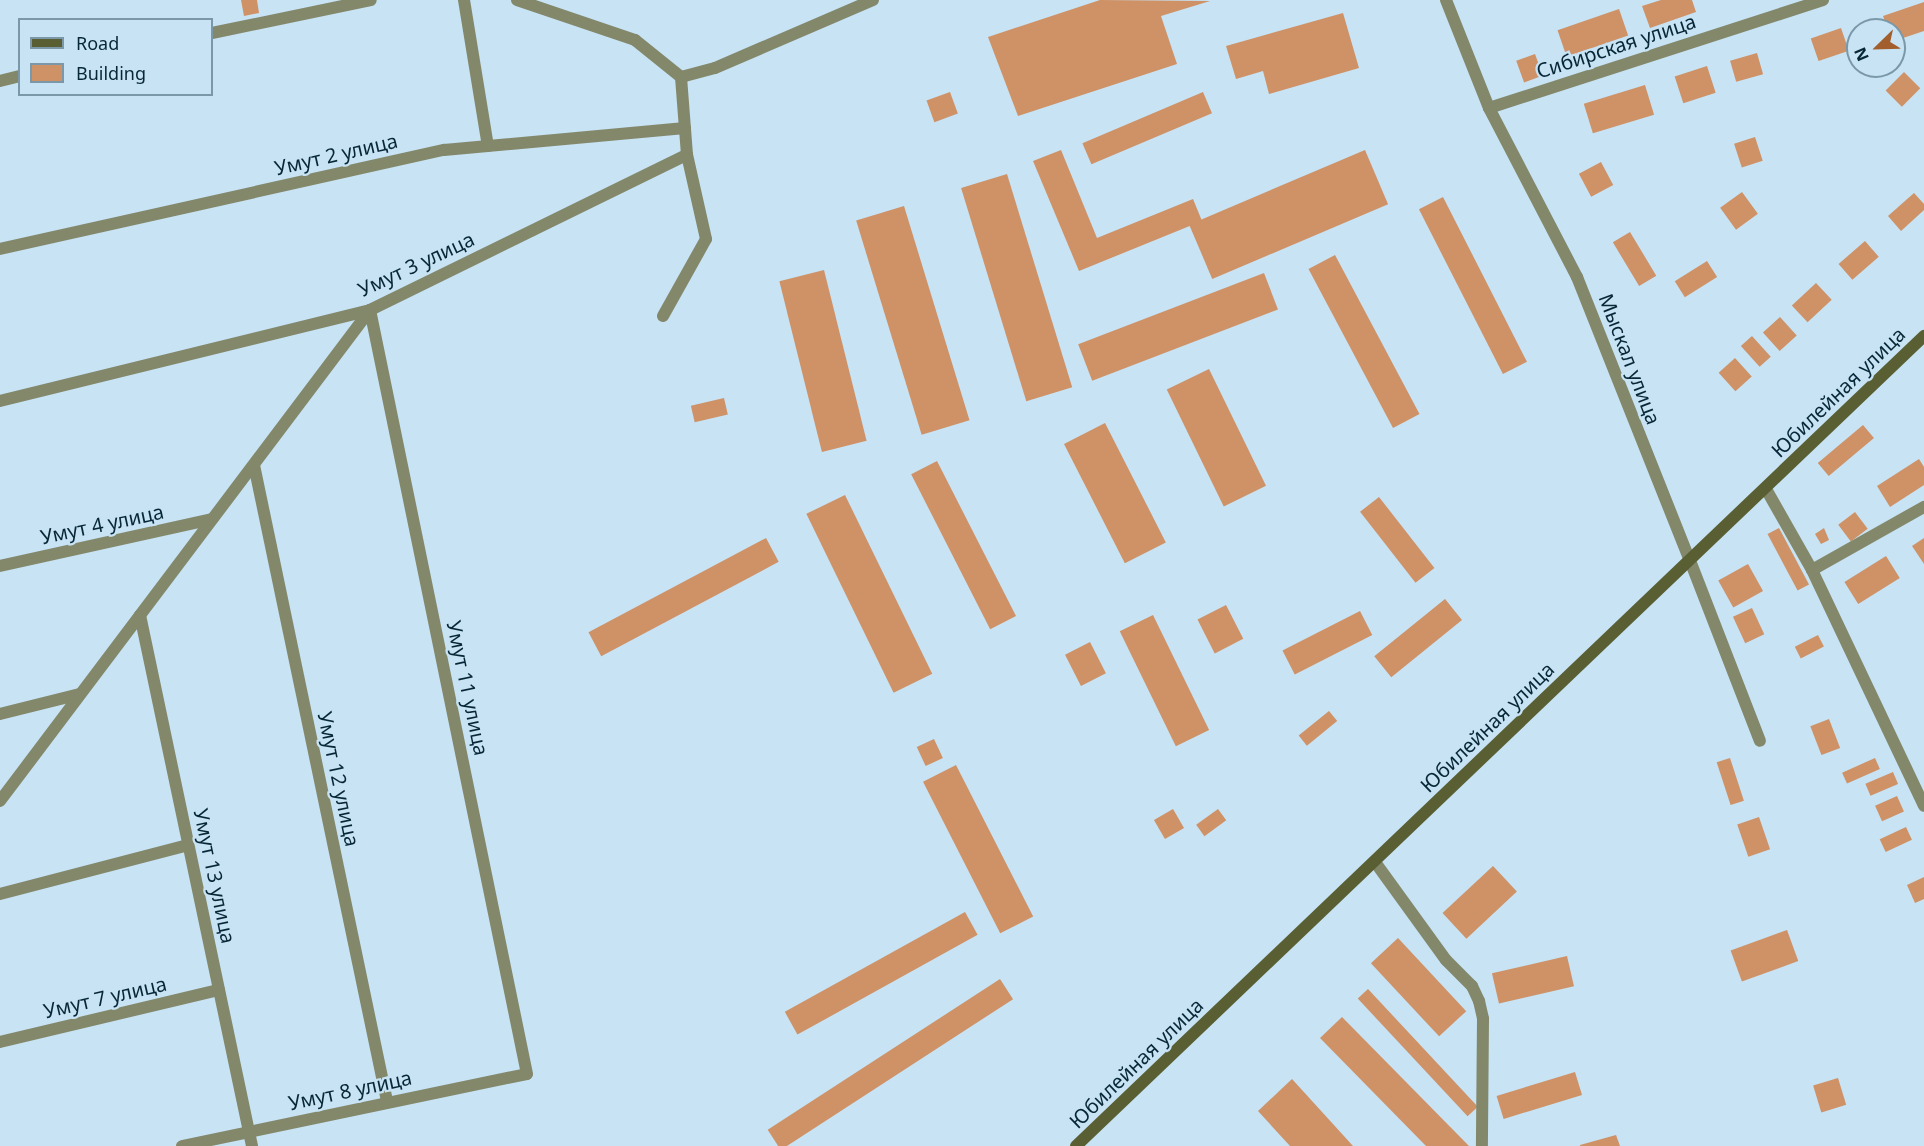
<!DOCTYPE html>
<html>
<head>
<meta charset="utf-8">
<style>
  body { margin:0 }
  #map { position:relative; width:1924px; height:1146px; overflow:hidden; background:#c7e3f4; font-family:"Noto Sans",sans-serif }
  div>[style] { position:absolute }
  .building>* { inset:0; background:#cf9166; transform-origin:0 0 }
  .minor>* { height:12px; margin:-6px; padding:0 6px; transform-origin:6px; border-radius:6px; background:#83886b }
  .tertiary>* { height:12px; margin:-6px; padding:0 6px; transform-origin:6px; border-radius:6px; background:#83886b }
  .secondary>* { height:12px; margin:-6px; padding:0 6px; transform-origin:6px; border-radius:6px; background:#595f33 }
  span { translate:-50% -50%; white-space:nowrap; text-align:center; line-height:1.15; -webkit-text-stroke:4.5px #c7e3f4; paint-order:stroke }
  .street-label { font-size:20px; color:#072737 }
  .legend { position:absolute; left:18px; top:18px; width:195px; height:78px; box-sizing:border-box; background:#c7e3f4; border:2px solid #7a98a8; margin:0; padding:8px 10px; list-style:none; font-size:18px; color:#072737 }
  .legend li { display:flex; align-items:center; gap:12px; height:30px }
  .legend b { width:30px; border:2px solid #7a98a8 }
  .north { position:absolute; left:1846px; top:18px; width:60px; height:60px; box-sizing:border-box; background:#c7e3f4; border:2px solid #7a98a8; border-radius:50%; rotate:247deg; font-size:16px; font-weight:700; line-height:24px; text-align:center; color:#072737 }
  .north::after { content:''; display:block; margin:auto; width:21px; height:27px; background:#a25f2d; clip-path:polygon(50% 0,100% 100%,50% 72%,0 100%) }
</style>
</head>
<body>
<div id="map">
  <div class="building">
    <i style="clip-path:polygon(241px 0,257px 0,259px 13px,244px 16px)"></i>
    <i style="clip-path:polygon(1100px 0,1210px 1px,1161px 16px,1177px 64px,1018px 116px,988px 37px)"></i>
    <i style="clip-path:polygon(1661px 0,1692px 0,1696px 12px,1650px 28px,1642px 6px)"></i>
    <i style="clip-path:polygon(1924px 2px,1924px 31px,1894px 41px,1894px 30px,1888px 30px,1883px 16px)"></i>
    <i style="left:1619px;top:9px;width:28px;height:65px;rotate:71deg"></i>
    <i style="clip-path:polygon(1343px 13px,1359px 68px,1269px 94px,1263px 71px,1236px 79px,1226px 46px)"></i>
    <i style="left:1841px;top:28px;width:24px;height:32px;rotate:71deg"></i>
    <i style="left:1757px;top:53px;width:22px;height:28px;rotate:74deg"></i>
    <i style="left:1535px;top:54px;width:23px;height:20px;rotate:70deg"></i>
    <i style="left:1707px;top:66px;width:28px;height:34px;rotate:72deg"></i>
    <i style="left:1904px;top:72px;width:23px;height:26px;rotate:45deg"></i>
    <i style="left:1645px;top:85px;width:31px;height:64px;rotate:73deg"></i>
    <i style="left:950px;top:92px;width:23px;height:25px;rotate:70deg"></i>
    <i style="left:1203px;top:92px;width:23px;height:131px;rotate:67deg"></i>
    <i style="left:1755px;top:137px;width:25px;height:22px;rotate:72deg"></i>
    <i style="clip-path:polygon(1061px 150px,1097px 238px,1193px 199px,1202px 221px,1079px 271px,1033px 161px)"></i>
    <i style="left:1365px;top:150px;width:59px;height:191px;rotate:67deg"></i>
    <i style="left:1601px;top:162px;width:26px;height:25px;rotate:62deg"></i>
    <i style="left:1007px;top:174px;width:223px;height:48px;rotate:73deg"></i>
    <i style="left:1742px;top:192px;width:27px;height:27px;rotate:54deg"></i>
    <i style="clip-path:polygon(1914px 193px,1924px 204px,1924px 210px,1901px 231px,1888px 216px)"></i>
    <i style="left:1443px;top:197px;width:185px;height:27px;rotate:63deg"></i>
    <i style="left:904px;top:206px;width:224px;height:50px;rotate:73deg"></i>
    <i style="left:1630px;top:232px;width:51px;height:20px;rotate:59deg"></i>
    <i style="left:1865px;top:241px;width:21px;height:35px;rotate:49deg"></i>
    <i style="left:1335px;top:255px;width:180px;height:30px;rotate:62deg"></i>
    <i style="left:1707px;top:261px;width:19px;height:38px;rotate:58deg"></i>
    <i style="left:824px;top:270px;width:176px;height:46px;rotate:76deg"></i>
    <i style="left:1264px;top:273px;width:39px;height:199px;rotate:69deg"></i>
    <i style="left:1816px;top:283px;width:23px;height:33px;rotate:47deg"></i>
    <i style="left:1780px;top:317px;width:25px;height:23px;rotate:48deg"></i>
    <i style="left:1752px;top:336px;width:28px;height:15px;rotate:48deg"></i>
    <i style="left:1735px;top:358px;width:25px;height:22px;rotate:48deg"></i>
    <i style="left:1209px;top:369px;width:130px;height:47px;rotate:64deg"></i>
    <i style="left:724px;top:398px;width:17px;height:34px;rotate:77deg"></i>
    <i style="left:1105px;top:423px;width:134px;height:46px;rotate:63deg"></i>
    <i style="left:1863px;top:425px;width:17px;height:59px;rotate:50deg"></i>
    <i style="clip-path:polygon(1919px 459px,1924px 467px,1924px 485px,1890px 507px,1877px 486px)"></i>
    <i style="left:937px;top:461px;width:174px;height:29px;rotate:63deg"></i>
    <i style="left:845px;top:495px;width:199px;height:43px;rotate:64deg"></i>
    <i style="left:1379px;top:497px;width:90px;height:24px;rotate:52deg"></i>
    <i style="left:1855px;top:512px;width:21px;height:21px;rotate:53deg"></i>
    <i style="left:1779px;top:528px;width:64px;height:13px;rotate:62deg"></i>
    <i style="clip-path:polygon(1824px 528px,1829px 540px,1821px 544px,1815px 534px)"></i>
    <i style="left:766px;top:538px;width:27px;height:201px;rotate:62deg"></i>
    <i style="clip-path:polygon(1924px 538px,1924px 564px,1912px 546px)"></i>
    <i style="left:1886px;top:556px;width:26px;height:49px;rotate:58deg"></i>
    <i style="left:1748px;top:564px;width:31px;height:34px;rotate:61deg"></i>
    <i style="left:1445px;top:599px;width:27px;height:91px;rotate:51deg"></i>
    <i style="left:1226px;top:605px;width:38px;height:32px;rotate:63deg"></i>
    <i style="left:1752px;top:608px;width:29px;height:21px;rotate:65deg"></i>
    <i style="left:1360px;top:611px;width:27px;height:87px;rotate:63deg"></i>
    <i style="left:1153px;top:615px;width:128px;height:37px;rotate:64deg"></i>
    <i style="left:1818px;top:635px;width:13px;height:26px;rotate:63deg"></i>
    <i style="left:1090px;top:642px;width:35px;height:28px;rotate:63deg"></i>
    <i style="left:1329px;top:711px;width:13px;height:39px;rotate:51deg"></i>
    <i style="left:1829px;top:719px;width:31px;height:20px;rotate:69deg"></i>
    <i style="left:934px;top:739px;width:21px;height:19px;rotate:65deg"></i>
    <i style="left:1730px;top:758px;width:45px;height:14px;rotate:72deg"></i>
    <i style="left:1875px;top:758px;width:12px;height:36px;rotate:66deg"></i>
    <i style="left:956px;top:765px;width:170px;height:37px;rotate:63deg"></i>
    <i style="left:1893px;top:772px;width:13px;height:30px;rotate:67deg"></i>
    <i style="left:1897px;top:796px;width:17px;height:24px;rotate:66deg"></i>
    <i style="left:1173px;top:809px;width:22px;height:22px;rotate:60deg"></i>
    <i style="left:1218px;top:809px;width:14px;height:27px;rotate:54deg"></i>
    <i style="left:1759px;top:817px;width:34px;height:23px;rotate:71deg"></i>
    <i style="left:1906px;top:827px;width:14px;height:29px;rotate:65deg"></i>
    <i style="left:1493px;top:866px;width:35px;height:69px;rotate:47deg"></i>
    <i style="clip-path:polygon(1924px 877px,1924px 899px,1915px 903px,1907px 885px)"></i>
    <i style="left:965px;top:912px;width:26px;height:206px;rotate:61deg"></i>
    <i style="left:1787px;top:930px;width:33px;height:60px;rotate:70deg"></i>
    <i style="left:1398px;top:938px;width:100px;height:37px;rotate:47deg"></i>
    <i style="left:1567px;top:956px;width:31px;height:77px;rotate:77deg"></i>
    <i style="left:1000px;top:979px;width:24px;height:277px;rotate:57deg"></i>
    <i style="left:1368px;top:989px;width:161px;height:14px;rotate:47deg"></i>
    <i style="clip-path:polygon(1342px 1017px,1469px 1146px,1426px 1146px,1320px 1038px)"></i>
    <i style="left:1575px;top:1072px;width:24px;height:82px;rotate:73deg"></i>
    <i style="left:1838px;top:1078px;width:28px;height:26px;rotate:73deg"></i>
    <i style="clip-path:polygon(1292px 1079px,1353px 1146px,1290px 1146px,1258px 1111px)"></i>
    <i style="clip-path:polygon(1616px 1135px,1620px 1146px,1580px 1146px,1580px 1145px)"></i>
  </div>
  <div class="minor">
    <i style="left:464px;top:0;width:148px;rotate:80.7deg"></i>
    <i style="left:517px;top:0;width:125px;rotate:18.7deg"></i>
    <i style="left:635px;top:40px;width:59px;rotate:38.8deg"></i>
    <i style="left:212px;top:33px;width:162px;rotate:-11.7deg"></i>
    <i style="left:681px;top:77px;width:35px;rotate:-15deg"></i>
    <i style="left:715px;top:68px;width:172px;rotate:-23.3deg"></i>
    <i style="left:0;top:81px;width:21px;rotate:-14deg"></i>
    <i style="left:1489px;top:108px;width:351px;rotate:-17.9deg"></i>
    <i style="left:0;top:249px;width:455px;rotate:-12.6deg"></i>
    <i style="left:444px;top:150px;width:242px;rotate:-5.2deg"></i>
    <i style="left:663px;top:316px;width:88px;rotate:-60.8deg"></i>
    <i style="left:706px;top:239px;width:86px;rotate:-102.7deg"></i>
    <i style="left:0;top:401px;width:381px;rotate:-13.8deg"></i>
    <i style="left:370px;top:310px;width:353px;rotate:-26.1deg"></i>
    <i style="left:687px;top:155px;width:78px;rotate:-94.4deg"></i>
    <i style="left:254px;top:465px;width:650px;rotate:78.19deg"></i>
    <i style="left:1766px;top:489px;width:93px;rotate:60.4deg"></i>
    <i style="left:1812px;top:570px;width:261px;rotate:64.6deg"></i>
    <i style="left:1689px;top:558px;width:196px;rotate:68.8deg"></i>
    <i style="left:0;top:566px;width:217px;rotate:-12.5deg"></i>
    <i style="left:1812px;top:570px;width:129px;rotate:-29.4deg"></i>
    <i style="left:140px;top:615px;width:543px;rotate:78.09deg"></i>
    <i style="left:0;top:714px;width:82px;rotate:-14deg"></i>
    <i style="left:0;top:801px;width:615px;rotate:-53deg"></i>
    <i style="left:1375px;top:862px;width:121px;rotate:54.1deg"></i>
    <i style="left:1446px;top:960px;width:37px;rotate:45deg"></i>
    <i style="left:1472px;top:986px;width:17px;rotate:65deg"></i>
    <i style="left:1479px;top:1001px;width:18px;rotate:77deg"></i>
    <i style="left:1483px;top:1019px;width:127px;rotate:90.5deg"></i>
    <i style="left:0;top:894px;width:194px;rotate:-14.6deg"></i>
    <i style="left:0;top:1042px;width:225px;rotate:-13.4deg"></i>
    <i style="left:182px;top:1146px;width:352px;rotate:-11.8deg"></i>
    <i style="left:527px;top:1074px;width:780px;rotate:-101.61deg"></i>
  </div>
  <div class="tertiary">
    <i style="left:1446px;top:0;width:116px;rotate:68.3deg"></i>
    <i style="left:1489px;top:108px;width:191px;rotate:62.5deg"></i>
    <i style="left:1577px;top:277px;width:302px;rotate:68.3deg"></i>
  </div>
  <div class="secondary">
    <i style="left:1076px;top:1146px;width:1173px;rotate:-43.69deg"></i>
  </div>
  <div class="street-label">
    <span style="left:1616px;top:46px;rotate:-18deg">Сибирская улица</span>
    <span style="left:336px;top:154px;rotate:-13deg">Умут 2 улица</span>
    <span style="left:416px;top:264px;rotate:-25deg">Умут 3 улица</span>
    <span style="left:1630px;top:359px;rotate:69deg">Мыскал улица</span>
    <span style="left:1838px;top:392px;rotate:-44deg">Юбилейная улица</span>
    <span style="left:102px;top:524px;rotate:-12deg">Умут 4 улица</span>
    <span style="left:468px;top:688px;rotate:78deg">Умут 11 улица</span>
    <span style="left:1487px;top:727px;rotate:-44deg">Юбилейная улица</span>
    <span style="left:339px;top:779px;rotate:78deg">Умут 12 улица</span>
    <span style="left:215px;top:876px;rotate:78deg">Умут 13 улица</span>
    <span style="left:105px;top:997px;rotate:-13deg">Умут 7 улица</span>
    <span style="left:1136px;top:1063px;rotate:-44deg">Юбилейная улица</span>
    <span style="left:350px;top:1090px;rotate:-12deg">Умут 8 улица</span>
  </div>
  <ul class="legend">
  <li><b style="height:8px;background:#595f33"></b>Road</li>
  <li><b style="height:16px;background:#cf9166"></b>Building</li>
  </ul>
  <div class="north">N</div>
</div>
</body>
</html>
